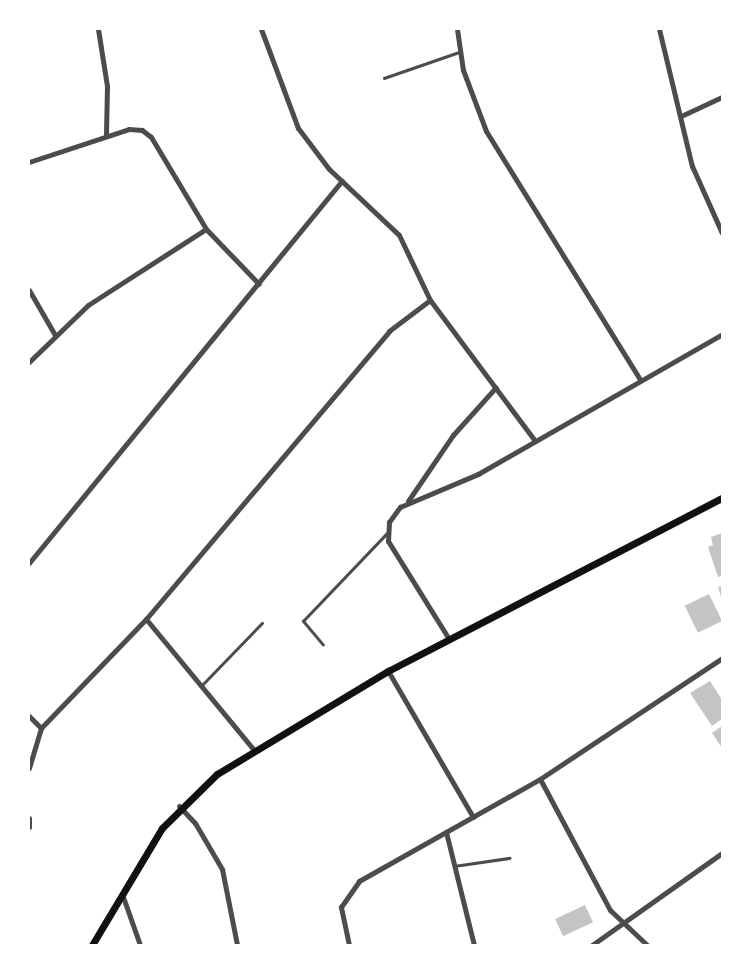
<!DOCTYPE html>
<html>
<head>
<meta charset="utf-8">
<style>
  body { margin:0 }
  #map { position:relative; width:751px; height:974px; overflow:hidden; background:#fff; font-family:Barlow,sans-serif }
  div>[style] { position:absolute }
  .building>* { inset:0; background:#c4c4c4; transform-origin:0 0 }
  .service>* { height:2.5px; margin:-1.25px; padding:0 1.25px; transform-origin:1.25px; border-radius:1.25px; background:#4c4c4c }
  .minor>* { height:5px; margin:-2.5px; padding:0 2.5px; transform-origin:2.5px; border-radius:2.5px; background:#4c4c4c }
  .secondary>* { height:7px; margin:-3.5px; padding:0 3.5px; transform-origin:3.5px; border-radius:3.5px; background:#111 }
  span { translate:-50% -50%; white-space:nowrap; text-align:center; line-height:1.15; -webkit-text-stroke:5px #fff; paint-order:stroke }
  .frame { position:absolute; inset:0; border:30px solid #fff; pointer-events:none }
</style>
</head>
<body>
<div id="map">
  <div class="building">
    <i style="clip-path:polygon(722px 533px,722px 576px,718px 577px,708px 547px,713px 545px,711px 537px)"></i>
    <i style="clip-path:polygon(722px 586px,722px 600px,718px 587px)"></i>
    <i style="left:709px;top:594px;width:30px;height:27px;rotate:64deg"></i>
    <i style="clip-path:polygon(710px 681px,722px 700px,722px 719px,712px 726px,690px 693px)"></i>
    <i style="clip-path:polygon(722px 726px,722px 748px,712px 733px)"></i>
    <i style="left:585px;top:905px;width:19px;height:33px;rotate:65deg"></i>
  </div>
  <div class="service">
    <i style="left:384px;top:78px;width:79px;rotate:-19.1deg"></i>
    <i style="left:323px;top:645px;width:31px;rotate:-130deg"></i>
    <i style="left:303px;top:621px;width:123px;rotate:-46.3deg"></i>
    <i style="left:202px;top:685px;width:86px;rotate:-45.9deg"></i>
    <i style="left:454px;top:866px;width:56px;rotate:-8.3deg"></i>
  </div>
  <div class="minor">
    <i style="left:98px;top:29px;width:58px;rotate:81deg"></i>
    <i style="left:107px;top:86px;width:49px;rotate:91.2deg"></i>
    <i style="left:261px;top:29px;width:106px;rotate:69.5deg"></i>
    <i style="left:298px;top:128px;width:51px;rotate:52.9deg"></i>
    <i style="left:329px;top:169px;width:96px;rotate:43.3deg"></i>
    <i style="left:399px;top:235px;width:72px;rotate:64.5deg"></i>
    <i style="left:430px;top:300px;width:176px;rotate:53.3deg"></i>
    <i style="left:457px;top:29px;width:41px;rotate:81.7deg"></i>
    <i style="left:463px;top:70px;width:65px;rotate:69.3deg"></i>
    <i style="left:486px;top:131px;width:291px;rotate:58.2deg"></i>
    <i style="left:659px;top:29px;width:141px;rotate:76.5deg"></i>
    <i style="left:692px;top:166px;width:73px;rotate:65.9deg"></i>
    <i style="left:681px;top:116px;width:45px;rotate:-24.9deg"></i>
    <i style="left:29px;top:162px;width:105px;rotate:-18.3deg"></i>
    <i style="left:129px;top:129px;width:13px;rotate:4deg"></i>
    <i style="left:142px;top:130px;width:11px;rotate:38deg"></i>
    <i style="left:151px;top:137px;width:107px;rotate:59.1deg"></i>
    <i style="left:206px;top:229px;width:76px;rotate:46.1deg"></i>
    <i style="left:29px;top:290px;width:52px;rotate:60deg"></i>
    <i style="left:29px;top:362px;width:82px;rotate:-44deg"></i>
    <i style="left:88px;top:305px;width:140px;rotate:-32.8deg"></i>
    <i style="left:408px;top:501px;width:80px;rotate:-55.7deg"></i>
    <i style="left:453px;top:435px;width:64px;rotate:-48.1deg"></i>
    <i style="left:29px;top:563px;width:494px;rotate:-50.7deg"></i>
    <i style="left:146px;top:619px;width:168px;rotate:50.5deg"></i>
    <i style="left:449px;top:639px;width:115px;rotate:-121.9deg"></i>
    <i style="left:388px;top:541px;width:19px;rotate:-87deg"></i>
    <i style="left:389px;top:522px;width:19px;rotate:-54deg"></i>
    <i style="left:400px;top:507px;width:85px;rotate:-22.9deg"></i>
    <i style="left:478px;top:474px;width:281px;rotate:-29.8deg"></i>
    <i style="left:388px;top:671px;width:169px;rotate:59.8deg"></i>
    <i style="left:29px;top:716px;width:17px;rotate:45deg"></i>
    <i style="left:29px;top:768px;width:42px;rotate:-73.3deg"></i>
    <i style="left:41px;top:728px;width:151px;rotate:-46.1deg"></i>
    <i style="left:146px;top:619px;width:377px;rotate:-49.8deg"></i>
    <i style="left:389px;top:331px;width:51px;rotate:-37.1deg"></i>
    <i style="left:540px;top:779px;width:149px;rotate:61.9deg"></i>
    <i style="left:610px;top:910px;width:51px;rotate:43.4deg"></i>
    <i style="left:179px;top:806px;width:23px;rotate:47deg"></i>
    <i style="left:195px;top:823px;width:53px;rotate:59.6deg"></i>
    <i style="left:222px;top:869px;width:77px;rotate:78.8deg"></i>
    <i style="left:29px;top:818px;width:9px;rotate:90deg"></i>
    <i style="left:446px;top:832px;width:116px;rotate:76.1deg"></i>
    <i style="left:122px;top:894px;width:54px;rotate:70.6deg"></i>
    <i style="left:349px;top:945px;width:39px;rotate:-102deg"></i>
    <i style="left:341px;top:907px;width:32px;rotate:-55deg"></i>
    <i style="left:359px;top:881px;width:208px;rotate:-29.4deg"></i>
    <i style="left:540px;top:779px;width:219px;rotate:-33.6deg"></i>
    <i style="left:592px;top:945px;width:159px;rotate:-35.3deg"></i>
  </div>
  <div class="secondary">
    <i style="left:92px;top:945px;width:136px;rotate:-59.1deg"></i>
    <i style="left:162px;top:828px;width:77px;rotate:-44.5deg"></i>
    <i style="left:217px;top:774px;width:200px;rotate:-31.1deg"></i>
    <i style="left:388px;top:671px;width:376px;rotate:-27.4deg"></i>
  </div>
  <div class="frame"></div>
</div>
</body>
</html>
